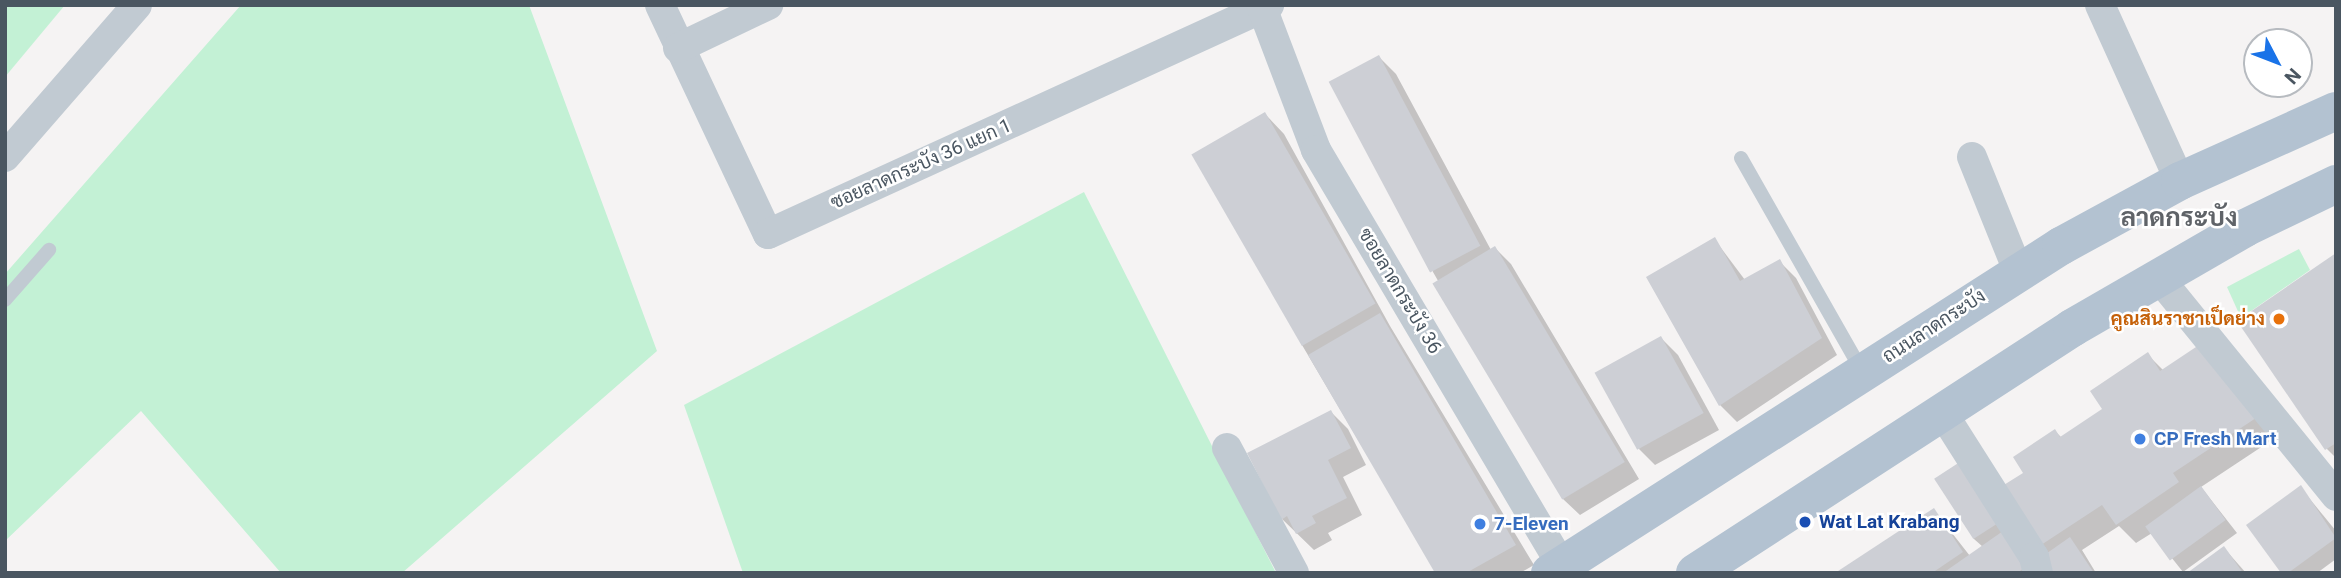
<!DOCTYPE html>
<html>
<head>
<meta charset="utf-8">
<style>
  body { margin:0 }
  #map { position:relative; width:2341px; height:578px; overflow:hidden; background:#f5f3f3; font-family:Roboto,Sarabun,sans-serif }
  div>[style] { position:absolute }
  .green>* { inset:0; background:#c3f1d5 }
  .shadow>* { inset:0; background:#0003 }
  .building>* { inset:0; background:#cdcfd5; transform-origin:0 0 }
  .service>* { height:14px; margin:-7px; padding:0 7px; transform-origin:7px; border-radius:7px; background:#c1cad2 }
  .minor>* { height:30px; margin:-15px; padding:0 15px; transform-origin:15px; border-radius:15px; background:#c1cad2 }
  .primary>* { height:38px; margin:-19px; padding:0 19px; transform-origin:19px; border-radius:19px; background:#b3c2d1 }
  .dots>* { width:19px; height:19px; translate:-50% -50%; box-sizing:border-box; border:4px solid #fff; border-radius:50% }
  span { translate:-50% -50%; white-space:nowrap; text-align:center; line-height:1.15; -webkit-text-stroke:5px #fff; paint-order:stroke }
  .street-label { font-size:19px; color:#4a5661 }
  .food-label { font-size:19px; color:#c56008; font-weight:700 }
  .right { translate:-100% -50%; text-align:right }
  .shop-label { font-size:19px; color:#366cbe; font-weight:700 }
  .left { translate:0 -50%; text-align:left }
  .transit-label { font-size:19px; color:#164399; font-weight:700 }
  .district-label { font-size:26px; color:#5f6368; font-weight:700 }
  .frame { position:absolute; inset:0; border:7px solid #4a5661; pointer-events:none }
  .north { position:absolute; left:2243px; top:28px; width:70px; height:70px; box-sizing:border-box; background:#fff; border:2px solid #b7bbc0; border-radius:50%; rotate:132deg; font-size:19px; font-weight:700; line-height:28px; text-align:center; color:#4a5661 }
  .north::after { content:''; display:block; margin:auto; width:24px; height:32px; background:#1a73e8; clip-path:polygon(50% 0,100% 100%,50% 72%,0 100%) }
</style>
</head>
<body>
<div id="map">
  <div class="green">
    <i style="clip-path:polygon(5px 5px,65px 5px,5px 77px)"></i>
    <i style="clip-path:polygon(241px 5px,529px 5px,657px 351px,402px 573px,281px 573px,141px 411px,5px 541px,5px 274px)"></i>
    <i style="clip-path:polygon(1084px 192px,1276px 573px,743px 573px,684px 405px)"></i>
    <i style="clip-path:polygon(2299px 249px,2310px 270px,2241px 318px,2227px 287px)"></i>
  </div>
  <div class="shadow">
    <i style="clip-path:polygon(1379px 57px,1396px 74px,1491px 250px,1495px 248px,1511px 264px,1639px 479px,1580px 515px,1563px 499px,1433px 272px)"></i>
    <i style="clip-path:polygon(1265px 114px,1284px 134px,1390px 326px,1534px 565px,1520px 573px,1437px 573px,1302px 345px)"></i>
    <i style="clip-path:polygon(1715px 240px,1745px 280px,1779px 261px,1796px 278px,1837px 355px,1737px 422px,1720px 405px,1649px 278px)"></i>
    <i style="clip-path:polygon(2336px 255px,2336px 458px,2327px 449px)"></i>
    <i style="clip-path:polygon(1661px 338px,1678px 355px,1719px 430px,1655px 465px,1639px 449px)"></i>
    <i style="clip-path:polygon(2208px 341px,2278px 436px,2201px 487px,2237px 533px,2183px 572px,2152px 533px,2136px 543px,2119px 526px,2082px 550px,2096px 573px,2052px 573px,2040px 546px,2026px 473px,2055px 431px,2062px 438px,2105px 410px,2147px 354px,2163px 370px)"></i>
    <i style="clip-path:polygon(1331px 412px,1348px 429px,1366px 465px,1343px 477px,1362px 515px,1328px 533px,1332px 540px,1314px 550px,1282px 519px)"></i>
    <i style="clip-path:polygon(1966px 461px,2034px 573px,1838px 573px,1934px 510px,1970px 556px,1983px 547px,1974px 539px)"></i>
    <i style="clip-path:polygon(2300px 487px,2336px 531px,2336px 559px,2317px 573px,2284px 573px)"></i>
    <i style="clip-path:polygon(2224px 548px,2246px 573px,2190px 573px)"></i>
  </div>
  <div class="building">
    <i style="left:1379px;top:55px;width:216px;height:57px;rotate:62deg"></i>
    <i style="left:1265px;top:112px;width:221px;height:85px;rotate:60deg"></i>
    <i style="clip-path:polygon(1715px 237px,1740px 281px,1780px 259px,1822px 338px,1719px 406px,1646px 277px)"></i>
    <i style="left:1495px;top:246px;width:252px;height:73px;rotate:59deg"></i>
    <i style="clip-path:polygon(2336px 253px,2336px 443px,2325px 450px,2237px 321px)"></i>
    <i style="clip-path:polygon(1380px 313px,1516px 545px,1466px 573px,1435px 573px,1308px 355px)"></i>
    <i style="left:1661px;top:336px;width:88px;height:76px;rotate:61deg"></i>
    <i style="clip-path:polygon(2208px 339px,2259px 416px,2173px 473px,2179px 482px,2116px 525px,2102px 505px,2038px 547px,1999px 488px,2023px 473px,2013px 457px,2055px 429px,2060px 437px,2102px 409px,2090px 391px,2148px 352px,2160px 371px)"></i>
    <i style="clip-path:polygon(1331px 410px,1351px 448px,1328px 460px,1347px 498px,1312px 516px,1316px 523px,1296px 534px,1287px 516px,1281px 520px,1247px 453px)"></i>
    <i style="left:1966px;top:458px;width:72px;height:38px;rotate:57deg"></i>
    <i style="clip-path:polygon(2301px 485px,2336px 538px,2288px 573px,2281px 573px,2246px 525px)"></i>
    <i style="left:2201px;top:486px;width:42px;height:69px;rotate:54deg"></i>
    <i style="clip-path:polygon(1934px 508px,1963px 552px,1932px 573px,1835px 573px)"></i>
    <i style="clip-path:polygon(2003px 531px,2027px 566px,2017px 573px,1943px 573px)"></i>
    <i style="clip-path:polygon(2070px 537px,2094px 573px,2049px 573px,2040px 558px)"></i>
    <i style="clip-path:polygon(2224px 546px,2243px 573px,2187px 573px)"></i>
  </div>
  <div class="service">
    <i style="left:1741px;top:158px;width:245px;rotate:60.4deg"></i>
    <i style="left:5px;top:300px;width:67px;rotate:-48.7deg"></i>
  </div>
  <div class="minor">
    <i style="left:660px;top:5px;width:253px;rotate:64.8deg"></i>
    <i style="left:768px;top:234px;width:551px;rotate:-24.56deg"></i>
    <i style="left:1261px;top:5px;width:155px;rotate:69.2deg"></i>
    <i style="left:1316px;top:150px;width:483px;rotate:59.4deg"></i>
    <i style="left:2100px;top:5px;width:193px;rotate:65.6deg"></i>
    <i style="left:678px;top:48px;width:100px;rotate:-25.5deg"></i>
    <i style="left:5px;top:157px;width:201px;rotate:-49deg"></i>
    <i style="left:1972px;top:157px;width:123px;rotate:68deg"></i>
    <i style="left:2159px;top:278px;width:281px;rotate:50.9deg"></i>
    <i style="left:1942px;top:412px;width:172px;rotate:57.6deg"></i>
    <i style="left:2034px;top:557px;width:16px;rotate:76deg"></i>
    <i style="left:1227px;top:448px;width:142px;rotate:61.8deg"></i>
  </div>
  <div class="primary">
    <i style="left:1550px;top:573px;width:607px;rotate:-32.62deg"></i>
    <i style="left:2061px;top:246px;width:136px;rotate:-28.6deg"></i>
    <i style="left:2180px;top:181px;width:171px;rotate:-24.2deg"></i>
    <i style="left:1695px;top:573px;width:450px;rotate:-33deg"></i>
    <i style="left:2072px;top:328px;width:200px;rotate:-30deg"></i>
    <i style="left:2245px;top:228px;width:101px;rotate:-25.8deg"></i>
  </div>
  <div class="dots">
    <i style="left:2279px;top:319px;background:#e8710a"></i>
    <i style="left:2140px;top:439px;background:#3f7fe0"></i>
    <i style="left:1805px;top:522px;background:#1a4fb4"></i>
    <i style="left:1480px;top:524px;background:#3f7fe0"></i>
  </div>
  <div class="street-label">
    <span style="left:921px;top:164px;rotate:-24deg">ซอยลาดกระบัง 36 แยก 1</span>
    <span style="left:1400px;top:291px;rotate:59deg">ซอยลาดกระบัง 36</span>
    <span style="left:1934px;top:326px;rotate:-33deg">ถนนลาดกระบัง</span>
  </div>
  <div class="food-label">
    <span class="right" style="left:2265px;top:319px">คูณสินราชาเป็ดย่าง</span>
  </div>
  <div class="shop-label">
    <span class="left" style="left:2154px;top:439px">CP Fresh Mart</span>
    <span class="left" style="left:1494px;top:524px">7-Eleven</span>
  </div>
  <div class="transit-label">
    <span class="left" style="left:1819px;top:522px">Wat Lat Krabang</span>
  </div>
  <div class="district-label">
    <span style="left:2179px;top:218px">ลาดกระบัง</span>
  </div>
  <div class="frame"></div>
  <div class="north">N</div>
</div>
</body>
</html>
